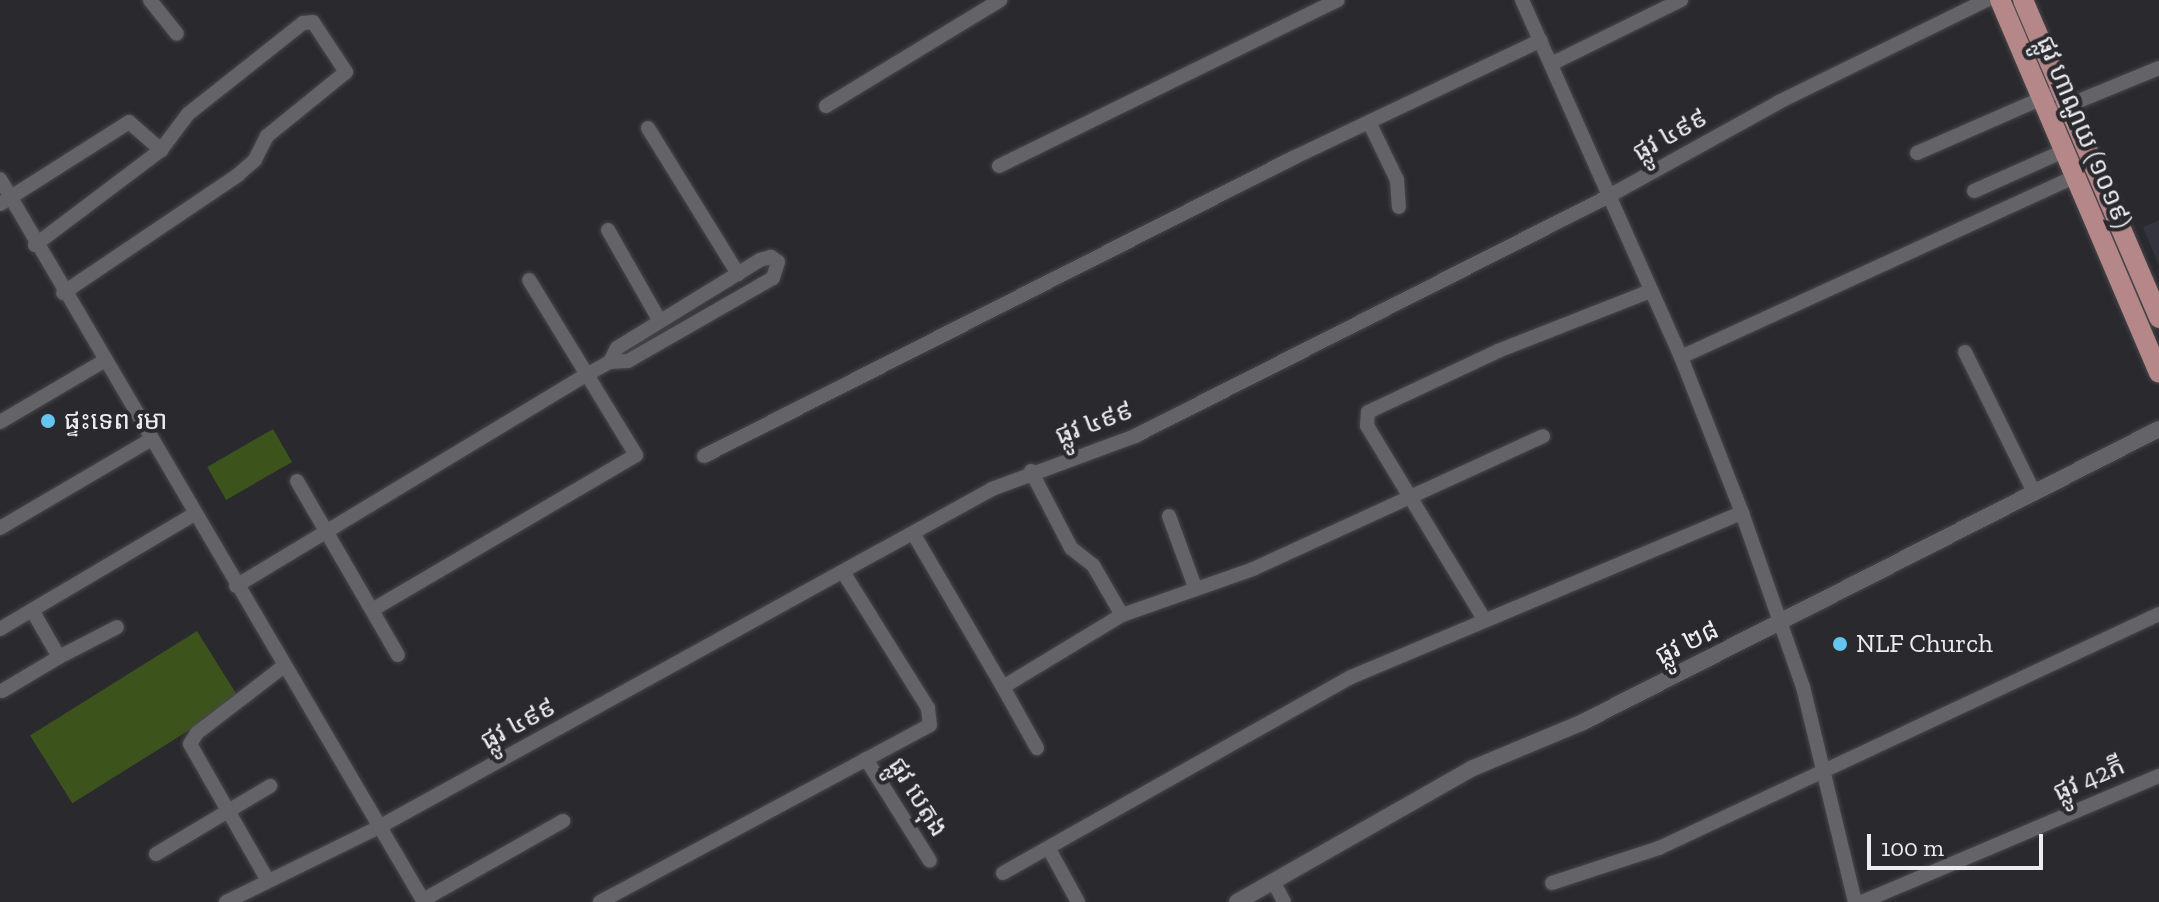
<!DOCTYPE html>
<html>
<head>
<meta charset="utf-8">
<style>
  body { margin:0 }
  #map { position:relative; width:2159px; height:902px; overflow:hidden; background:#29292e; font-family:"Zilla Slab","Noto Sans Khmer",serif }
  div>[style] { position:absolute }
  .built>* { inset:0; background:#33343e }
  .green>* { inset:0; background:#3d531c; transform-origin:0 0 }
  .roads { filter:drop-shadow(0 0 2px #47474a) drop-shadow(0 0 2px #47474a) }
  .minor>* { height:14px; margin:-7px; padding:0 7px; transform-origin:7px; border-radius:7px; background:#636368 }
  .tertiary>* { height:16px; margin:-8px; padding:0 8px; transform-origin:8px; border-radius:8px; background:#636368 }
  .primary>* { height:20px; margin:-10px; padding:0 10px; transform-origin:10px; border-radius:10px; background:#b58788 }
  .dots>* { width:22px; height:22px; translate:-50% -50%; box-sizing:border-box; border:4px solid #29292e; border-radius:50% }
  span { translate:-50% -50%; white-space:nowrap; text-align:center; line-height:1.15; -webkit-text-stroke:8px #29292e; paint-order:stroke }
  .street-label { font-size:26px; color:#ededf0 }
  .poi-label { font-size:26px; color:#ededf0 }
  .left { translate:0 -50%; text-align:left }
  .scale { position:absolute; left:1867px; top:834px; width:176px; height:36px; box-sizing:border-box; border:4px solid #ededf0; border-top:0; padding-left:10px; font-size:24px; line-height:28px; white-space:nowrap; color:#ededf0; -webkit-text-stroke:6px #29292e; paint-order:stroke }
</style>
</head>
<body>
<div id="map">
  <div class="built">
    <i style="clip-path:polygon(2159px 220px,2159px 266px,2143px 227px)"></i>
  </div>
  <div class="green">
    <i style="left:273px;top:429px;width:38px;height:76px;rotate:60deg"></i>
    <i style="left:197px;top:631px;width:80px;height:197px;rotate:58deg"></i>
  </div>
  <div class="roads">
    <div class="minor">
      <i style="left:150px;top:0;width:43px;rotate:51.5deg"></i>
      <i style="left:1522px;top:0;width:391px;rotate:66deg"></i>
      <i style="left:1681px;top:357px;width:168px;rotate:68.6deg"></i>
      <i style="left:1742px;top:513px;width:184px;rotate:70.7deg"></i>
      <i style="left:1803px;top:687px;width:221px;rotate:76.4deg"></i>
      <i style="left:1551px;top:64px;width:145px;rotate:-26.2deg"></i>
      <i style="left:826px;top:106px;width:204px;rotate:-31.3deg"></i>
      <i style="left:2047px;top:114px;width:121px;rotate:-22.3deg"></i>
      <i style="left:1369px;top:122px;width:64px;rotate:64.2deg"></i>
      <i style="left:1397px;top:180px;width:27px;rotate:86deg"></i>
      <i style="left:648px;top:128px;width:172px;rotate:58.3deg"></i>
      <i style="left:1917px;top:153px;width:145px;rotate:-23.6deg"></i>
      <i style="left:999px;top:166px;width:377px;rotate:-26.1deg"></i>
      <i style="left:0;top:179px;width:838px;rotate:59.61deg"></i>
      <i style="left:1974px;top:191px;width:98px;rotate:-24deg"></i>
      <i style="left:0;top:204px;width:153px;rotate:-32.4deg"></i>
      <i style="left:129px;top:122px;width:43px;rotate:41.2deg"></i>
      <i style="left:608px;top:230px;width:105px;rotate:60.3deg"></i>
      <i style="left:35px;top:245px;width:158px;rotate:-37deg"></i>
      <i style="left:161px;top:150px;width:45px;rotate:-53.1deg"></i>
      <i style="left:188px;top:114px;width:147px;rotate:-38.4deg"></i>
      <i style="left:303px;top:23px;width:10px;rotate:-6deg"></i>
      <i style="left:313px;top:22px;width:60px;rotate:56.6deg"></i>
      <i style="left:346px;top:72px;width:102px;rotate:141deg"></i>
      <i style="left:267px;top:136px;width:27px;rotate:117deg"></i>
      <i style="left:255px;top:160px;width:23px;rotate:139deg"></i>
      <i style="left:238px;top:175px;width:211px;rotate:146deg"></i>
      <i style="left:1965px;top:352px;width:156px;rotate:63.8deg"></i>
      <i style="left:1681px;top:357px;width:432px;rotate:-24.6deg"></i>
      <i style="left:0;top:422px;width:121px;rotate:-30.4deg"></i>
      <i style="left:704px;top:456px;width:662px;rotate:-26.84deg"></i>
      <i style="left:1295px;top:157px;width:272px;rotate:-25.4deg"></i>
      <i style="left:1031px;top:471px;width:87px;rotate:62.5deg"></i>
      <i style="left:1071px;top:548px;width:28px;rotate:38deg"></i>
      <i style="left:1093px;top:565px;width:58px;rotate:59.9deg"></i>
      <i style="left:297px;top:481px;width:201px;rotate:59.9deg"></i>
      <i style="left:1169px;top:516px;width:76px;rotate:69.9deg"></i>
      <i style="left:0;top:528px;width:174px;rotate:-30.4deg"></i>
      <i style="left:913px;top:533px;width:178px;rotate:59.7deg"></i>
      <i style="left:1003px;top:687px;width:139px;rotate:-31.2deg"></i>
      <i style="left:1122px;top:615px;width:139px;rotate:-19.3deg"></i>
      <i style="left:1253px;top:569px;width:319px;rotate:-24.6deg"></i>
      <i style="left:236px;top:586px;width:411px;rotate:-31.1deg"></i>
      <i style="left:588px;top:374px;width:25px;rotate:-29deg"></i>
      <i style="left:610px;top:362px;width:18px;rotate:-3deg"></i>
      <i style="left:628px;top:361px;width:167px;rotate:-29.8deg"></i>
      <i style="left:773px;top:278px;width:17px;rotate:-73deg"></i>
      <i style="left:778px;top:262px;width:9px;rotate:-144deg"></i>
      <i style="left:771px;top:257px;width:11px;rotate:165deg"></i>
      <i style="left:760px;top:260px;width:168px;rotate:148.4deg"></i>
      <i style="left:617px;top:348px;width:16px;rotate:117deg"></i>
      <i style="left:372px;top:610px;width:306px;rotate:-30.4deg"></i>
      <i style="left:636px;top:455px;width:205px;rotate:-121.4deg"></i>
      <i style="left:1484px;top:619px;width:226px;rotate:-121.2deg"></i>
      <i style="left:1367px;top:426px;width:14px;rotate:-86deg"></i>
      <i style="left:1368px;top:412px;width:144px;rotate:-25.1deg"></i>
      <i style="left:1498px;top:351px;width:163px;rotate:-21.5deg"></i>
      <i style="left:0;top:629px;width:224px;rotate:-30.6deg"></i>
      <i style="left:59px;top:657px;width:65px;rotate:-27.3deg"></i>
      <i style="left:1003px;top:687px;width:70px;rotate:60.9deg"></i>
      <i style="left:2px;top:691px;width:66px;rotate:-30.8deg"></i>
      <i style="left:59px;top:657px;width:54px;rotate:-119.9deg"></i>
      <i style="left:866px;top:759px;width:120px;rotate:57.9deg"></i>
      <i style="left:1049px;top:849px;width:60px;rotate:61.3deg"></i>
      <i style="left:156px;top:854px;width:133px;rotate:-30.8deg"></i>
      <i style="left:1003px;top:873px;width:399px;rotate:-29.4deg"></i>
      <i style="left:1351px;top:677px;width:424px;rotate:-22.8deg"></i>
      <i style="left:267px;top:879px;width:155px;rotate:-119.7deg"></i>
      <i style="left:190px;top:744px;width:13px;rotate:-58deg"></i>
      <i style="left:197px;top:733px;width:110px;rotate:-37.6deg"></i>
      <i style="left:1274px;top:883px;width:21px;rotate:62deg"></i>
      <i style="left:1552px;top:883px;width:113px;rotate:-18.1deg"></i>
      <i style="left:1659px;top:848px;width:552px;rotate:-25.08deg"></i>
      <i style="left:423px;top:900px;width:161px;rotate:-29.4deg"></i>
      <i style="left:226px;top:902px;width:170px;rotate:-26.1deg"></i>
      <i style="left:379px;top:827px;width:700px;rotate:-28.87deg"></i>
      <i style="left:992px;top:489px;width:153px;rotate:-20.3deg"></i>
      <i style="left:1135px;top:436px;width:531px;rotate:-26.85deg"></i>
      <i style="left:1609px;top:196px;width:194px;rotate:-28.9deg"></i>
      <i style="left:1779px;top:102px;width:231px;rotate:-26.2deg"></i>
      <i style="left:600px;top:902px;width:374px;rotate:-28.2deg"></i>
      <i style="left:930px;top:725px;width:17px;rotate:-97deg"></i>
      <i style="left:928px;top:708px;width:160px;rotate:-122deg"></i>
      <i style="left:1862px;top:902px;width:323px;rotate:-23deg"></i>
    </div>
    <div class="tertiary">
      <i style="left:1237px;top:902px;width:271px;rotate:-29.6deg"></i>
      <i style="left:1473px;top:768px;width:117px;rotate:-22.6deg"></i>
      <i style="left:1581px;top:723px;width:648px;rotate:-26.96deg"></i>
    </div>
    <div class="primary">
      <i style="left:2000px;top:0;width:405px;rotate:66.9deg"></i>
      <i style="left:2023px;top:0;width:346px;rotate:66.8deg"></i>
    </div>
  </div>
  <div class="dots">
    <i style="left:48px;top:421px;background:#65c5ef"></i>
    <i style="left:1840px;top:644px;background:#65c5ef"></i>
  </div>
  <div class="street-label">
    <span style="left:2084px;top:132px;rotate:67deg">ផ្លូវ ហាណូយ (១០១៩)</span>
    <span style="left:1670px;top:135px;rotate:-29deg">ផ្លូវ ៤៩៩</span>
    <span style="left:1094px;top:423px;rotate:-20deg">ផ្លូវ ៤៩៩</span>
    <span style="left:1687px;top:643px;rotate:-26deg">ផ្លូវ ២៨</span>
    <span style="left:518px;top:724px;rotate:-28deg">ផ្លូវ ៤៩៩</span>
    <span style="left:2089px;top:779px;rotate:-23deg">ផ្លូវ 42ភី</span>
    <span style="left:918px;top:797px;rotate:58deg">ផ្លូវ បេតុង</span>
  </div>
  <div class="poi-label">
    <span class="left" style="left:64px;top:421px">ផ្ទះទេព រមា</span>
    <span class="left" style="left:1856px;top:644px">NLF Church</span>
  </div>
  <div class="scale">100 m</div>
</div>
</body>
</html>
